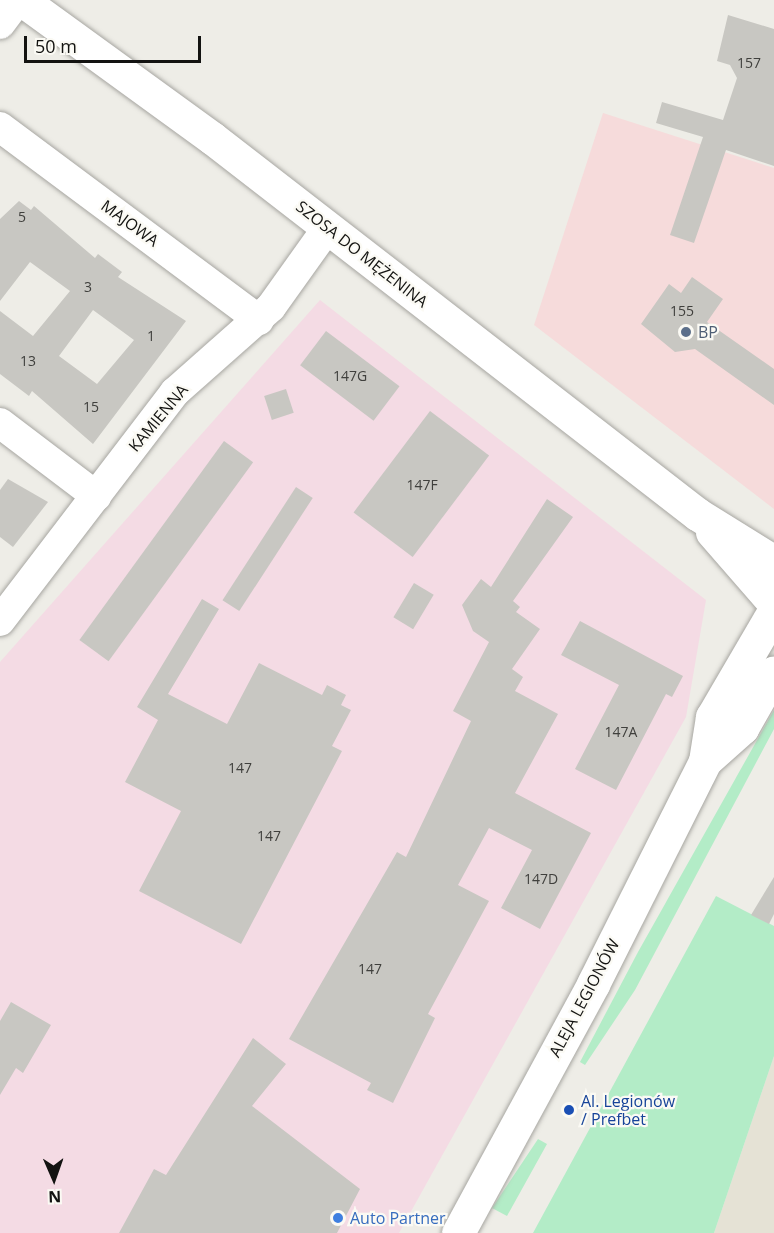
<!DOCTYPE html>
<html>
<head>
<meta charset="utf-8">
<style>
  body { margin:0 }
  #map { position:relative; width:774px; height:1233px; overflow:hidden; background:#eeede7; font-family:"Open Sans",sans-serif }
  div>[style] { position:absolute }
  .commercial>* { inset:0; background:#f6dbdb }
  .industrial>* { inset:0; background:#f4dbe4 }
  .built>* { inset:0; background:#e5e2d5 }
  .green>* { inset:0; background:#b3ecc7 }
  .building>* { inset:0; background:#c8c7c2; transform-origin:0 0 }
  .roads { filter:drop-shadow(0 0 2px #a7a6a1) drop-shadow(0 0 2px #a7a6a1) }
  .minor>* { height:30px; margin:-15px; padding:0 15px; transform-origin:15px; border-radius:15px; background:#fff }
  .major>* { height:33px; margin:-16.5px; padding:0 16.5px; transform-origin:16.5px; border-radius:16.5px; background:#fff }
  .dots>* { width:16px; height:16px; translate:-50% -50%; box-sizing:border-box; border:3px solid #fbfaf4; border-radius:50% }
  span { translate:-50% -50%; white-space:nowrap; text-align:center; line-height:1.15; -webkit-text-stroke:4.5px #fbfaf4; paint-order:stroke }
  .number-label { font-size:14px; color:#40403d }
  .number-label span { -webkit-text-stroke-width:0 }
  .street-label { font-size:16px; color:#131311 }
  .service-label { font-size:16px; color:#4e5e75 }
  .left { translate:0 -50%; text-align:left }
  .transit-label { font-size:16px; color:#164399 }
  .shop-label { font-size:16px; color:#366cbe }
  .north { position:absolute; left:24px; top:1149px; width:60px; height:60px; -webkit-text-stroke:4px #fbfaf4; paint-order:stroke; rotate:178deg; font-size:16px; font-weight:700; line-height:24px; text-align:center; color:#131311 }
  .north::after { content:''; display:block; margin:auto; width:21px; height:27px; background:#131311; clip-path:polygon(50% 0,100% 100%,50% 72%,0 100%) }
  .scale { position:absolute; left:24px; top:36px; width:177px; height:27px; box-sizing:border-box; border:3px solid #131311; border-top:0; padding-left:8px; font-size:18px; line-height:21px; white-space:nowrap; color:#131311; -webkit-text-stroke:4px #fbfaf4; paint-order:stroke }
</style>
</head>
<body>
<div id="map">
  <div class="commercial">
    <i style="clip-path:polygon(603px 113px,774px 168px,774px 509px,534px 325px)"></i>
  </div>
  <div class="industrial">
    <i style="clip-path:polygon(320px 300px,706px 600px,686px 717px,399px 1233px,0 1233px,0 662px)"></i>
  </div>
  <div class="built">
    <i style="clip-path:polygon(774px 1056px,774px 1233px,714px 1233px)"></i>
  </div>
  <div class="green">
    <i style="clip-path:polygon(774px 710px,774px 729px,635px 990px,585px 1065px,580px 1062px,638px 952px)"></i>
    <i style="clip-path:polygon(716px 896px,774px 926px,774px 1056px,714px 1233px,533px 1233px)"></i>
    <i style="clip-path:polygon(538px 1139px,547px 1144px,507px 1216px,492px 1208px)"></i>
  </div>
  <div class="building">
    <i style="clip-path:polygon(728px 15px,774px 29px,774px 166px,726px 150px,694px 243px,670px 235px,703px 137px,656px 123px,662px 102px,723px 120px,737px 78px,730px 65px,717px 61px)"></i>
    <i style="clip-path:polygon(evenodd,19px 201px,31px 210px,34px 206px,95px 258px,98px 254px,122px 272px,118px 277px,186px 321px,93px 444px,32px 391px,29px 396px,0 374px,0 311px,33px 336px,70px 291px,30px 262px,0 301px,0 219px,19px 201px,93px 310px,134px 340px,97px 384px,59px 356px,93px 310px)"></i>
    <i style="clip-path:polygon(692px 277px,723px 299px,707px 322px,774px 369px,774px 405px,695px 349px,675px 352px,641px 324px,669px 284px,681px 293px)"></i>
    <i style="left:326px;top:331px;width:92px;height:43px;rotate:37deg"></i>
    <i style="left:286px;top:389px;width:25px;height:23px;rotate:72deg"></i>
    <i style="left:430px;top:411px;width:74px;height:127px;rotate:37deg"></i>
    <i style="left:224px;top:441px;width:36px;height:246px;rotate:36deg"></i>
    <i style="clip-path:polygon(8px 479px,48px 502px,13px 547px,0 537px,0 490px)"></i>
    <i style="left:296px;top:487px;width:20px;height:135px;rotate:33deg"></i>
    <i style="clip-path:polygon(547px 499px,573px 517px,513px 601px,520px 607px,516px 612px,540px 629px,512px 669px,523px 677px,515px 691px,558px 714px,515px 793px,591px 833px,540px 929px,501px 908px,532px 850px,489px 828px,458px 885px,489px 901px,428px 1014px,435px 1018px,393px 1103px,367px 1090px,371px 1083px,289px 1039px,397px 852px,406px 857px,471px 721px,453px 711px,489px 642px,473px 631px,462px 605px,481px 579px,491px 587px)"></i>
    <i style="left:414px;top:583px;width:23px;height:40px;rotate:31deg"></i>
    <i style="clip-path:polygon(202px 599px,219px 609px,168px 694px,227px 724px,259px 663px,322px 695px,327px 685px,346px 695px,341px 705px,351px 710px,332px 746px,342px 751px,241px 944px,139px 891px,181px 811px,125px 782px,158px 720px,137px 707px)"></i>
    <i style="clip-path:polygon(580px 621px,683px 676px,672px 697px,666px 694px,616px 790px,575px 769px,619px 685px,561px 655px)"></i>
    <i style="clip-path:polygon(774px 877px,774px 914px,769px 924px,751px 915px)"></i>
    <i style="clip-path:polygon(11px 1002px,51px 1025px,23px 1073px,16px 1068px,0 1095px,0 1021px)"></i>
    <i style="clip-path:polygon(253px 1038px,286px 1064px,252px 1106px,360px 1189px,337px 1233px,119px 1233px,154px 1169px,166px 1175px)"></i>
  </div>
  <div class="roads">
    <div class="minor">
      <i style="left:0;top:24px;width:30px;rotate:-53deg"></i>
      <i style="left:0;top:127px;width:323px;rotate:36.7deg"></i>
      <i style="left:0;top:423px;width:121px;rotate:37.2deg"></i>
      <i style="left:0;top:621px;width:288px;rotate:-52.6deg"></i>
      <i style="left:175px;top:392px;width:128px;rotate:-41.5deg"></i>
      <i style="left:271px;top:307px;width:98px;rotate:-54.5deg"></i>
    </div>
    <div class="major">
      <i style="left:22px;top:0;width:235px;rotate:36deg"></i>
      <i style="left:212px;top:138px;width:614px;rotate:37.78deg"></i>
      <i style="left:697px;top:514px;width:91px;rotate:31.9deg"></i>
      <i style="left:712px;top:532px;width:94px;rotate:48.9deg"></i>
      <i style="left:705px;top:761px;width:50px;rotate:-41.7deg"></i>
      <i style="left:742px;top:728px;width:64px;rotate:-60.3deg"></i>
      <i style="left:458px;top:1233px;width:283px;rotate:-61.5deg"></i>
      <i style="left:593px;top:984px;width:250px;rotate:-63.3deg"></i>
      <i style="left:705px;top:761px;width:45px;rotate:-81deg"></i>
      <i style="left:712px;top:717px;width:123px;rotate:-59.7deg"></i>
    </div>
  </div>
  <div class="dots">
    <i style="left:686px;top:332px;background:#5c6f8a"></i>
    <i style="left:569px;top:1110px;background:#1a4fb4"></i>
    <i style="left:338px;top:1218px;background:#3f7fe0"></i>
  </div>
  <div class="number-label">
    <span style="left:749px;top:63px">157</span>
    <span style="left:22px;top:217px">5</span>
    <span style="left:88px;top:287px">3</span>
    <span style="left:682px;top:311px">155</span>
    <span style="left:151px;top:336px">1</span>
    <span style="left:28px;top:361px">13</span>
    <span style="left:350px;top:376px">147G</span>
    <span style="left:91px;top:407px">15</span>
    <span style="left:422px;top:485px">147F</span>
    <span style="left:621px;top:732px">147A</span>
    <span style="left:240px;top:768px">147</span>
    <span style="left:269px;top:836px">147</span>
    <span style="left:541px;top:879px">147D</span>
    <span style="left:370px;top:969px">147</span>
  </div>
  <div class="street-label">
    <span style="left:130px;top:223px;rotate:36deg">MAJOWA</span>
    <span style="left:362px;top:254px;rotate:38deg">SZOSA DO MĘŻENINA</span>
    <span style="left:158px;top:418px;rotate:-50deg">KAMIENNA</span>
    <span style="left:584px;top:998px;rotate:-62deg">ALEJA LEGIONÓW</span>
  </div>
  <div class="service-label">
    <span class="left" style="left:698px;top:332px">BP</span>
  </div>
  <div class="transit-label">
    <span class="left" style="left:581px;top:1110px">Al. Legionów<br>/ Prefbet</span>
  </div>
  <div class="shop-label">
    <span class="left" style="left:350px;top:1218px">Auto Partner</span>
  </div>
  <div class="north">N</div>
  <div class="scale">50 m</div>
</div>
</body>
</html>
